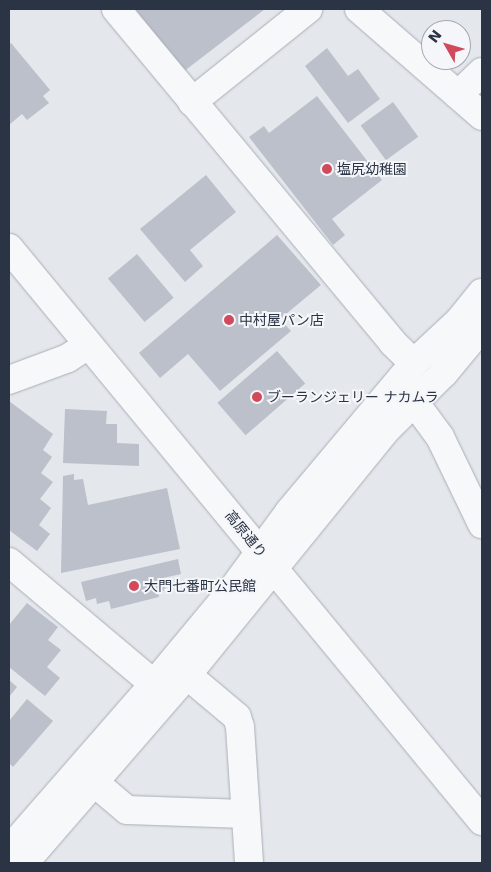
<!DOCTYPE html>
<html>
<head>
<meta charset="utf-8">
<style>
  body { margin:0 }
  #map { position:relative; width:491px; height:872px; overflow:hidden; background:#e4e7ec; font-family:"DejaVu Sans","Noto Sans JP",sans-serif }
  div>[style] { position:absolute }
  .building>* { inset:0; background:#bbc0ca; transform-origin:0 0 }
  .roads { filter:drop-shadow(0 0 1px #a9aeb7) drop-shadow(0 0 1px #a9aeb7) }
  .minor>* { height:28px; margin:-14px; padding:0 14px; transform-origin:14px; border-radius:14px; background:#f7f8fa }
  .tertiary>* { height:28px; margin:-14px; padding:0 14px; transform-origin:14px; border-radius:14px; background:#f7f8fa }
  .dots>* { width:14px; height:14px; translate:-50% -50%; box-sizing:border-box; border:2px solid #f4f6f9; border-radius:50% }
  span { translate:-50% -50%; white-space:nowrap; text-align:center; line-height:1.15; -webkit-text-stroke:4px #f4f6f9; paint-order:stroke }
  .poi-label { font-size:14px; color:#2b3445 }
  .left { translate:0 -50%; text-align:left }
  .street-label { font-size:14px; color:#2b3445 }
  .frame { position:absolute; inset:0; border:10px solid #2b3445; pointer-events:none }
  .north { position:absolute; left:421px; top:20px; width:50px; height:50px; box-sizing:border-box; background:#f4f6f9; border:1px solid #a4a8b1; border-radius:50%; rotate:308deg; font-size:14px; font-weight:700; line-height:20px; text-align:center; color:#2b3445 }
  .north::after { content:''; display:block; margin:auto; width:18px; height:22px; background:#d1495b; clip-path:polygon(50% 0,100% 100%,50% 72%,0 100%) }
</style>
</head>
<body>
<div id="map">
  <div class="building">
    <i style="clip-path:polygon(135px 9px,265px 9px,183px 72px)"></i>
    <i style="clip-path:polygon(11px 43px,50px 90px,43px 96px,49px 103px,27px 120px,22px 114px,9px 125px,9px 45px)"></i>
    <i style="clip-path:polygon(327px 48px,348px 76px,358px 69px,380px 99px,348px 123px,305px 66px)"></i>
    <i style="clip-path:polygon(317px 96px,382px 180px,332px 219px,345px 235px,333px 245px,249px 137px,264px 126px,269px 133px)"></i>
    <i style="left:393px;top:102px;width:43px;height:40px;rotate:54deg"></i>
    <i style="clip-path:polygon(206px 175px,236px 212px,190px 250px,203px 266px,185px 282px,140px 229px)"></i>
    <i style="clip-path:polygon(277px 235px,321px 285px,280px 319px,291px 331px,220px 391px,188px 354px,160px 378px,139px 353px)"></i>
    <i style="left:137px;top:254px;width:57px;height:38px;rotate:50deg"></i>
    <i style="left:277px;top:351px;width:43px;height:79px;rotate:49deg"></i>
    <i style="clip-path:polygon(9px 401px,53px 434px,43px 450px,52px 457px,41px 473px,53px 482px,40px 499px,51px 508px,39px 525px,50px 534px,37px 551px,9px 530px)"></i>
    <i style="clip-path:polygon(65px 409px,107px 411px,106px 424px,117px 424px,117px 443px,139px 444px,139px 466px,63px 463px)"></i>
    <i style="clip-path:polygon(74px 474px,74px 480px,83px 479px,88px 505px,167px 488px,180px 549px,61px 573px,63px 476px)"></i>
    <i style="clip-path:polygon(178px 559px,181px 574px,163px 578px,166px 590px,158px 592px,159px 597px,111px 609px,109px 601px,97px 604px,96px 598px,86px 601px,81px 582px)"></i>
    <i style="clip-path:polygon(27px 603px,58px 627px,48px 640px,61px 650px,47px 667px,60px 678px,45px 696px,9px 667px,9px 625px)"></i>
    <i style="clip-path:polygon(9px 680px,17px 687px,9px 697px)"></i>
    <i style="clip-path:polygon(27px 699px,53px 721px,13px 767px,9px 763px,9px 721px)"></i>
  </div>
  <div class="roads">
    <div class="minor">
      <i style="left:116px;top:9px;width:434px;rotate:50.3deg"></i>
      <i style="left:393px;top:343px;width:29px;rotate:44deg"></i>
      <i style="left:458px;top:95px;width:33px;rotate:-44deg"></i>
      <i style="left:192px;top:102px;width:149px;rotate:-38.7deg"></i>
      <i style="left:9px;top:380px;width:63px;rotate:-20.4deg"></i>
      <i style="left:68px;top:358px;width:24px;rotate:-33deg"></i>
      <i style="left:415px;top:403px;width:42px;rotate:53.7deg"></i>
      <i style="left:440px;top:437px;width:97px;rotate:64.2deg"></i>
      <i style="left:9px;top:562px;width:189px;rotate:40.1deg"></i>
      <i style="left:187px;top:675px;width:65px;rotate:40deg"></i>
      <i style="left:237px;top:717px;width:10px;rotate:73deg"></i>
      <i style="left:240px;top:727px;width:136px;rotate:86.2deg"></i>
      <i style="left:95px;top:783px;width:42px;rotate:40.2deg"></i>
      <i style="left:127px;top:810px;width:118px;rotate:1.9deg"></i>
    </div>
    <div class="tertiary">
      <i style="left:359px;top:9px;width:163px;rotate:41deg"></i>
      <i style="left:9px;top:248px;width:743px;rotate:50.46deg"></i>
      <i style="left:9px;top:850px;width:220px;rotate:-48.9deg"></i>
      <i style="left:154px;top:684px;width:122px;rotate:-50.3deg"></i>
      <i style="left:232px;top:590px;width:97px;rotate:-53.8deg"></i>
      <i style="left:289px;top:512px;width:194px;rotate:-50deg"></i>
      <i style="left:414px;top:363px;width:62px;rotate:-43deg"></i>
      <i style="left:459px;top:321px;width:36px;rotate:-51deg"></i>
      <i style="left:24px;top:863px;width:249px;rotate:-49.1deg"></i>
      <i style="left:187px;top:675px;width:318px;rotate:-50.9deg"></i>
      <i style="left:388px;top:428px;width:78px;rotate:-44.5deg"></i>
      <i style="left:444px;top:373px;width:60px;rotate:-50.4deg"></i>
    </div>
  </div>
  <div class="dots">
    <i style="left:327px;top:169px;background:#d1495b"></i>
    <i style="left:229px;top:320px;background:#d1495b"></i>
    <i style="left:257px;top:397px;background:#d1495b"></i>
    <i style="left:134px;top:586px;background:#d1495b"></i>
  </div>
  <div class="poi-label">
    <span class="left" style="left:337px;top:169px">塩尻幼稚園</span>
    <span class="left" style="left:239px;top:320px">中村屋パン店</span>
    <span class="left" style="left:267px;top:397px">ブーランジェリー ナカムラ</span>
    <span class="left" style="left:144px;top:586px">大門七番町公民館</span>
  </div>
  <div class="street-label">
    <span style="left:246px;top:534px;rotate:51deg">高原通り</span>
  </div>
  <div class="frame"></div>
  <div class="north">N</div>
</div>
</body>
</html>
